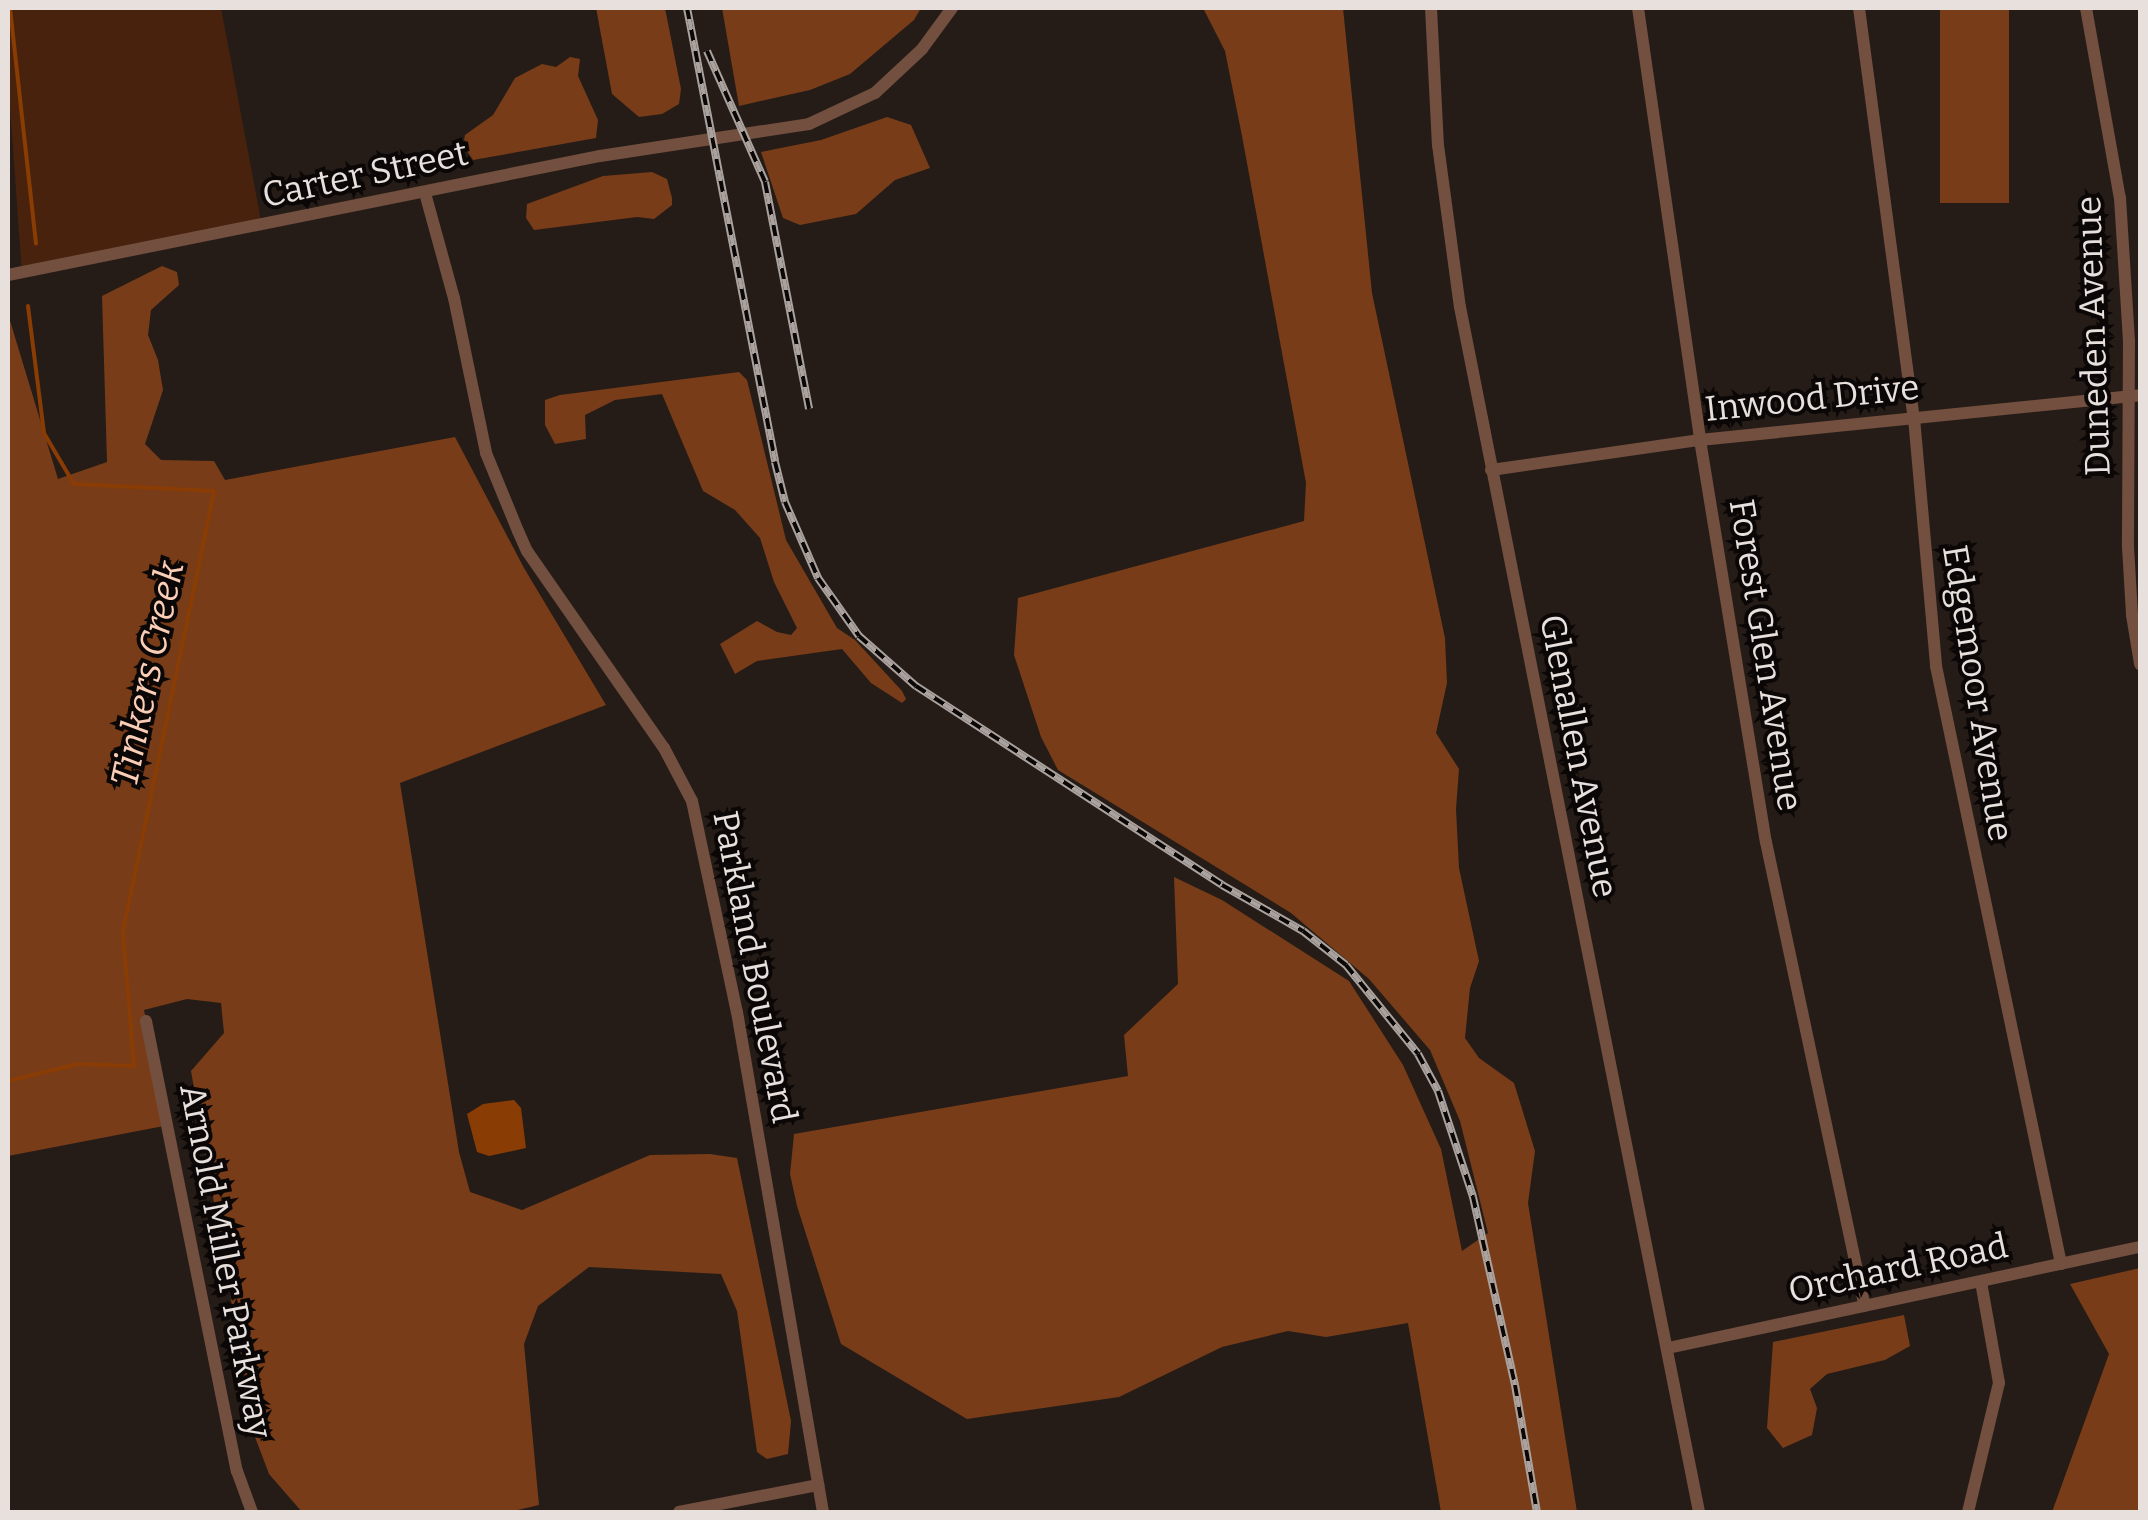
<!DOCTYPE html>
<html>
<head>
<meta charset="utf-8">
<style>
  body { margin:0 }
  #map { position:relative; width:2148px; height:1520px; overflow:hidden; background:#251c17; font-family:Bitter,serif }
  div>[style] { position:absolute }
  .green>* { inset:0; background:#48220d }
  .forest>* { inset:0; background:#783c18; transform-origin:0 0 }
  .water>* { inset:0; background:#893c04 }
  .stream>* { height:4px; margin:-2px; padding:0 2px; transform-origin:2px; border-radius:2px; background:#893c04 }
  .minor>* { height:12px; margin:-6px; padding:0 6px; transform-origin:6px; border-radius:6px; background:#724f3e }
  .rail>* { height:8px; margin-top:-4px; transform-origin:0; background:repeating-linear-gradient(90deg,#0b0706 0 11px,#aaa29e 0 22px); box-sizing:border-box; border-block:2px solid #aaa29e }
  span { translate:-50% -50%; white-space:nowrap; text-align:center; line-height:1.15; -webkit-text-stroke:8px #0b0706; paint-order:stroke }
  .street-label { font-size:35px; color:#e7e0dd }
  .water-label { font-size:38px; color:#facdb6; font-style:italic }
  .frame { position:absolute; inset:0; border:10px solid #e7e0dd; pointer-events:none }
</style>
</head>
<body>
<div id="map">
  <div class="green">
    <i style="clip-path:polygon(8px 8px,221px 8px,262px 226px,22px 273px,8px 80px)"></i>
  </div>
  <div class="forest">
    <i style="clip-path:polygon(596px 8px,665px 8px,681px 89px,679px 104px,662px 114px,639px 117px,612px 94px)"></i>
    <i style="clip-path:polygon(722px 8px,921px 8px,914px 20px,850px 74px,810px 90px,739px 106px)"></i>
    <i style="clip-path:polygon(1203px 8px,1343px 8px,1372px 293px,1445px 638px,1447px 683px,1436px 733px,1459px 769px,1456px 809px,1459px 868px,1479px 961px,1470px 988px,1465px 1038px,1479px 1058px,1514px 1083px,1535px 1151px,1528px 1203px,1577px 1512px,1441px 1512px,1408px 1323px,1326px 1337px,1288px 1331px,1222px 1347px,1119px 1397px,967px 1419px,841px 1344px,797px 1206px,790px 1174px,794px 1134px,1128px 1076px,1124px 1035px,1178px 984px,1174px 877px,1222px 900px,1349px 981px,1403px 1065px,1441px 1149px,1462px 1251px,1488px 1233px,1460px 1121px,1430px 1050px,1369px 979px,1291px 913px,1058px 770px,1041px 737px,1014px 655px,1018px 598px,1304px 521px,1306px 483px,1242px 136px,1225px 51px)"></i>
    <i style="left:1940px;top:8px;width:69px;height:195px"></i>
    <i style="clip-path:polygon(570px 57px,580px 59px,578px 76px,598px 120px,596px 138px,473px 160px,463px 145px,465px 135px,493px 115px,515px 78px,542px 64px,556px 67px)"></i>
    <i style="clip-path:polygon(887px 117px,911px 125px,930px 168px,895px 180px,856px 214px,800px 225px,783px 218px,761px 152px,821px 140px)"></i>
    <i style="clip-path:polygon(652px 172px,667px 179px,672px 198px,672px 205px,654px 219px,637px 217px,534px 230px,526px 218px,527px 204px,603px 176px)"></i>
    <i style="clip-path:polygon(162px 266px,177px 272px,179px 285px,151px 310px,148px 335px,158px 360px,163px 390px,145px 444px,161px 460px,214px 461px,225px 480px,455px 437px,524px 568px,606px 705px,400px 783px,459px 1152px,470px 1192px,522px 1210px,650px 1155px,710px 1154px,737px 1158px,791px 1421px,788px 1454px,767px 1459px,757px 1452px,737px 1311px,721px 1274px,589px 1267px,538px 1306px,524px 1344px,539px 1505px,509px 1512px,302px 1512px,269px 1474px,255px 1437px,191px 1071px,224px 1033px,221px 1003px,187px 999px,144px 1010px,169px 1125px,8px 1156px,8px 314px,58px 479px,107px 462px,102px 296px)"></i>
    <i style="clip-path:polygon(739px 372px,747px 380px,786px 540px,837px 628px,855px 640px,902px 691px,906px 699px,902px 703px,871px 683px,842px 649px,757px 661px,735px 674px,720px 644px,757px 621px,777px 632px,791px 635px,797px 628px,774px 582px,760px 538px,735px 510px,703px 491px,662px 394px,615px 400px,585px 415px,586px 439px,555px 444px,545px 425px,545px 400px,560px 395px)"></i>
    <i style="clip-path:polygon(2140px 1268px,2140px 1512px,2052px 1512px,2109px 1354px,2070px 1284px)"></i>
    <i style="clip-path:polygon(1904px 1315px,1910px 1346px,1885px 1360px,1827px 1374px,1810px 1389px,1817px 1408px,1812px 1435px,1783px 1448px,1767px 1428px,1773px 1342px)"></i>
  </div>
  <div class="water">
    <i style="clip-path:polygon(514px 1100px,521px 1108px,526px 1148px,489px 1156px,477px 1152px,467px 1114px,483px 1104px)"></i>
  </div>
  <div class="stream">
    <i style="left:10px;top:8px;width:237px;rotate:83.7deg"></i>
    <i style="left:8px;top:1081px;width:72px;rotate:-13.7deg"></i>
    <i style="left:78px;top:1064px;width:56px;rotate:2deg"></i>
    <i style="left:134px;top:1066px;width:135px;rotate:-94.7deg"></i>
    <i style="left:123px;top:931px;width:449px;rotate:-78.3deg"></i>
    <i style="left:214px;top:491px;width:140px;rotate:-177.1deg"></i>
    <i style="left:74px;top:484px;width:59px;rotate:-120.5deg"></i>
    <i style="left:44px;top:433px;width:128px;rotate:-97.2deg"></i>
  </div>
  <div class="minor">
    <i style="left:1431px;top:8px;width:137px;rotate:87.1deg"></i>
    <i style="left:1438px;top:145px;width:163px;rotate:82.3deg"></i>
    <i style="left:1460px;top:307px;width:1228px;rotate:78.78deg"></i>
    <i style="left:1638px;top:8px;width:436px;rotate:81.8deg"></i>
    <i style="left:1700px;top:440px;width:407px;rotate:80.7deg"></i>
    <i style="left:1766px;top:842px;width:474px;rotate:78deg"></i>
    <i style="left:1859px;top:8px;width:414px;rotate:82.4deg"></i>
    <i style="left:1914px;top:418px;width:249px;rotate:84.9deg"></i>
    <i style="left:1936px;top:666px;width:611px;rotate:78.19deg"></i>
    <i style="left:2086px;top:8px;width:193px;rotate:79.9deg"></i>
    <i style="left:2120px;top:198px;width:143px;rotate:86.4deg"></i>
    <i style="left:2129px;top:341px;width:206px;rotate:90.3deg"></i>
    <i style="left:2128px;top:547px;width:68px;rotate:86.6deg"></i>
    <i style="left:2132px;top:615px;width:50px;rotate:80.7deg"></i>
    <i style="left:425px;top:193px;width:109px;rotate:74.6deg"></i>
    <i style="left:454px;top:298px;width:158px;rotate:78.3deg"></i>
    <i style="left:486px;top:453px;width:84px;rotate:67.7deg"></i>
    <i style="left:518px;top:531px;width:22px;rotate:66deg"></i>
    <i style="left:527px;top:551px;width:240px;rotate:55.2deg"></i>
    <i style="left:664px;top:748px;width:60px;rotate:62.2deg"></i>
    <i style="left:692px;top:801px;width:216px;rotate:78deg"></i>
    <i style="left:737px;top:1012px;width:507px;rotate:80.24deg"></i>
    <i style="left:8px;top:275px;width:604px;rotate:-11.37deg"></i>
    <i style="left:600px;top:156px;width:211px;rotate:-8.7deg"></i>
    <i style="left:809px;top:124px;width:73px;rotate:-25.2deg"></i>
    <i style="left:875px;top:93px;width:64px;rotate:-43.1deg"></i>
    <i style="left:922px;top:49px;width:51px;rotate:-53.8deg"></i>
    <i style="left:1491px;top:470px;width:211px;rotate:-8.2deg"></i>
    <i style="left:1700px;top:440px;width:442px;rotate:-5.8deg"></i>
    <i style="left:146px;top:1021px;width:459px;rotate:78.6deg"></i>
    <i style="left:237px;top:1471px;width:44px;rotate:69.9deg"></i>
    <i style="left:1668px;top:1348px;width:483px;rotate:-12.1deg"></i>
    <i style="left:679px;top:1512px;width:142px;rotate:-11deg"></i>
    <i style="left:1968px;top:1512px;width:133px;rotate:-76.5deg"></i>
    <i style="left:1999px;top:1383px;width:103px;rotate:-100.1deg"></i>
  </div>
  <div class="rail">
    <i style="left:687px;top:8px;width:462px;rotate:79deg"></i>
    <i style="left:775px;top:462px;width:41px;rotate:76deg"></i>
    <i style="left:785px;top:502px;width:83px;rotate:66.5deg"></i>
    <i style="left:818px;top:578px;width:71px;rotate:54.7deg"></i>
    <i style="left:859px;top:636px;width:76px;rotate:41.3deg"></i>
    <i style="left:916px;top:686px;width:365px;rotate:33deg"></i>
    <i style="left:1222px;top:885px;width:93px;rotate:29.6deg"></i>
    <i style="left:1303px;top:931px;width:55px;rotate:38.3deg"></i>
    <i style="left:1346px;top:965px;width:114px;rotate:51deg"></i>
    <i style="left:1418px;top:1054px;width:42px;rotate:61.6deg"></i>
    <i style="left:1438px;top:1091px;width:112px;rotate:71.7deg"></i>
    <i style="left:1473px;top:1197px;width:193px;rotate:77.4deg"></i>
    <i style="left:1515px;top:1385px;width:129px;rotate:80.2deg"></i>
    <i style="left:707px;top:51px;width:143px;rotate:66.1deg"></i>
    <i style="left:765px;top:182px;width:231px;rotate:79deg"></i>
  </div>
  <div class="street-label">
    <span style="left:365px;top:174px;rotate:-12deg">Carter Street</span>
    <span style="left:2093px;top:336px;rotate:-92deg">Duneden Avenue</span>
    <span style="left:1812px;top:398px;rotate:-6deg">Inwood Drive</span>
    <span style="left:1766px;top:655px;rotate:81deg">Forest Glen Avenue</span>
    <span style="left:1978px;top:693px;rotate:81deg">Edgemoor Avenue</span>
    <span style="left:1579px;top:756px;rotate:79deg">Glenallen Avenue</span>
    <span style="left:755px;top:967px;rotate:79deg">Parkland Boulevard</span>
    <span style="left:226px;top:1261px;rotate:79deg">Arnold Miller Parkway</span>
    <span style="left:1898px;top:1268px;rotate:-12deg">Orchard Road</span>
  </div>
  <div class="water-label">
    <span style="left:148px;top:674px;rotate:-78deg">Tinkers Creek</span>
  </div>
  <div class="frame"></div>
</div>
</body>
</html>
